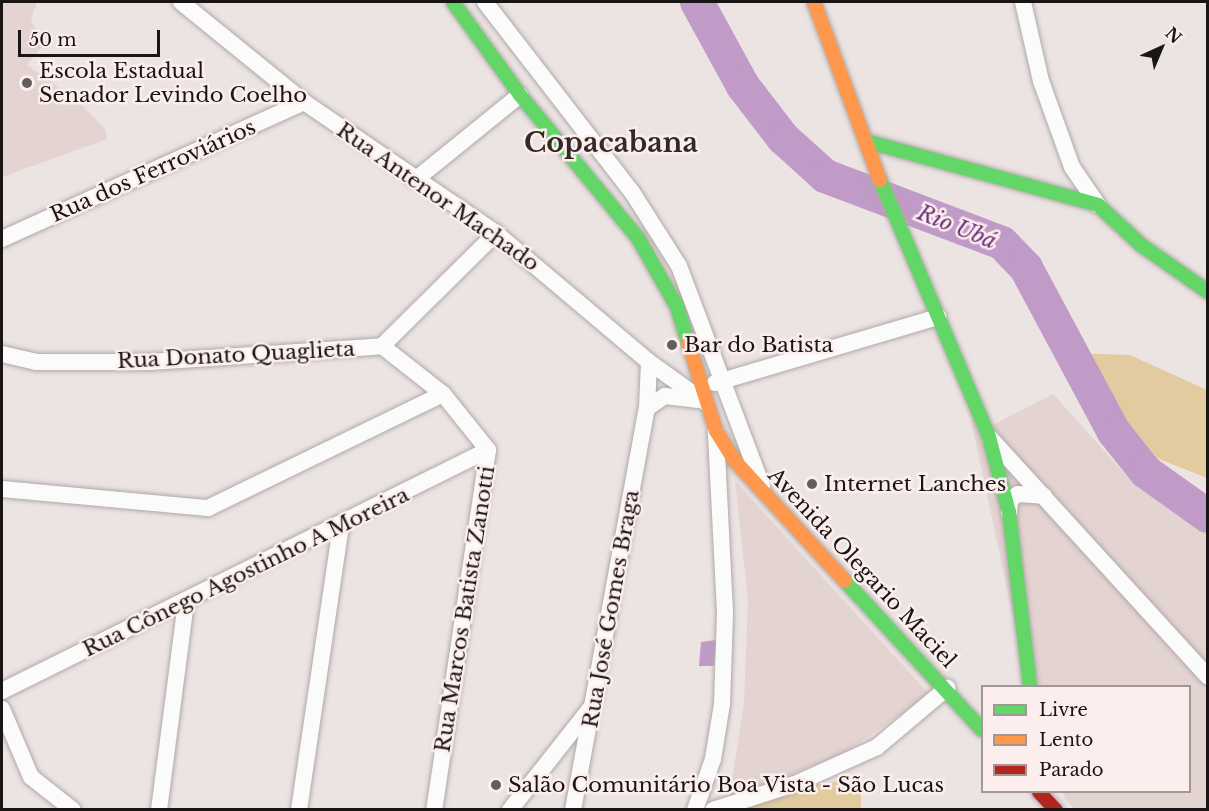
<!DOCTYPE html>
<html>
<head>
<meta charset="utf-8">
<style>
  body { margin:0 }
  #map { position:relative; width:1209px; height:811px; overflow:hidden; background:#ece4e2; font-family:"Libre Baskerville",serif }
  div>[style] { position:absolute }
  .built>* { inset:0; background:#e3d3d1 }
  .green>* { inset:0; background:#e2cb9e }
  .water>* { inset:0; background:#c19bc7 }
  .river>* { height:34px; margin:-17px; padding:0 17px; transform-origin:17px; border-radius:17px; background:#c19bc7 }
  .roads { filter:drop-shadow(0 0 2px #afa9a8) drop-shadow(0 0 2px #afa9a8) }
  .street>* { height:16px; margin:-8px; padding:0 8px; transform-origin:8px; border-radius:8px; background:#fcfbfb }
  .fast>* { height:14px; margin:-7px; padding:0 7px; transform-origin:7px; border-radius:7px; background:#63d668 }
  .slow>* { height:14px; margin:-7px; padding:0 7px; transform-origin:7px; border-radius:7px; background:#ff974d }
  .jam>* { height:14px; margin:-7px; padding:0 7px; transform-origin:7px; border-radius:7px; background:#b3261e }
  .dots>* { width:16px; height:16px; translate:-50% -50%; box-sizing:border-box; border:3px solid #fceeec; border-radius:50% }
  span { translate:-50% -50%; white-space:nowrap; text-align:center; line-height:1.15; -webkit-text-stroke:5px #fceeec; paint-order:stroke }
  .poi-label { font-size:21px; color:#1a1515 }
  .left { translate:0 -50%; text-align:left }
  .street-label { font-size:21px; color:#1a1515 }
  .water-label { font-size:22px; color:#6c2e7d; font-style:italic }
  .district-label { font-size:27px; color:#342929; font-weight:700 }
  .frame { position:absolute; inset:0; border:3px solid #1a1515; pointer-events:none }
  .legend { position:absolute; left:981px; top:685px; width:210px; height:108px; box-sizing:border-box; background:#fceeec; border:2px solid #a29796; margin:0; padding:8px 10px; list-style:none; font-size:18px; color:#1a1515 }
  .legend li { display:flex; align-items:center; gap:12px; height:30px }
  .legend b { width:30px; border:2px solid #a29796 }
  .north { position:absolute; left:1131px; top:18px; width:60px; height:60px; -webkit-text-stroke:4px #fceeec; paint-order:stroke; rotate:44deg; font-size:16px; font-weight:700; line-height:24px; text-align:center; color:#1a1515 }
  .north::after { content:''; display:block; margin:auto; width:21px; height:27px; background:#1a1515; clip-path:polygon(50% 0,100% 100%,50% 72%,0 100%) }
  .scale { position:absolute; left:18px; top:30px; width:142px; height:27px; box-sizing:border-box; border:3px solid #1a1515; border-top:0; padding-left:8px; font-size:18px; line-height:21px; white-space:nowrap; color:#1a1515; -webkit-text-stroke:4px #fceeec; paint-order:stroke }
</style>
</head>
<body>
<div id="map">
  <div class="built">
    <i style="clip-path:polygon(2px 2px,37px 2px,31px 19px,42px 47px,27px 65px,77px 100px,105px 129px,107px 139px,2px 177px)"></i>
    <i style="clip-path:polygon(1053px 394px,1127px 476px,1207px 524px,1207px 809px,1075px 809px,1065px 799px,1063px 792px,1190px 792px,1190px 686px,1028px 686px,971px 420px,989px 427px)"></i>
    <i style="clip-path:polygon(735px 481px,930px 695px,842px 754px,729px 799px,744px 703px,748px 599px)"></i>
  </div>
  <div class="green">
    <i style="clip-path:polygon(1070px 353px,1130px 355px,1207px 390px,1207px 478px,1157px 458px)"></i>
    <i style="clip-path:polygon(846px 780px,861px 787px,861px 809px,735px 810px,769px 792px)"></i>
  </div>
  <div class="water">
    <i style="clip-path:polygon(716px 640px,714px 666px,699px 666px,701px 642px)"></i>
  </div>
  <div class="river">
    <i style="left:697px;top:2px;width:96px;rotate:61.3deg"></i>
    <i style="left:743px;top:86px;width:66px;rotate:52.4deg"></i>
    <i style="left:783px;top:138px;width:57px;rotate:42.1deg"></i>
    <i style="left:825px;top:176px;width:189px;rotate:20.7deg"></i>
    <i style="left:1002px;top:243px;width:35px;rotate:46deg"></i>
    <i style="left:1026px;top:268px;width:186px;rotate:61.8deg"></i>
    <i style="left:1114px;top:432px;width:51px;rotate:51.3deg"></i>
    <i style="left:1146px;top:472px;width:76px;rotate:35.4deg"></i>
  </div>
  <div class="roads">
    <div class="street">
      <i style="left:181px;top:2px;width:159px;rotate:39.1deg"></i>
      <i style="left:304px;top:102px;width:232px;rotate:34.3deg"></i>
      <i style="left:496px;top:233px;width:200px;rotate:40.1deg"></i>
      <i style="left:649px;top:362px;width:70px;rotate:35.7deg"></i>
      <i style="left:485px;top:2px;width:240px;rotate:52.3deg"></i>
      <i style="left:632px;top:192px;width:88px;rotate:57.6deg"></i>
      <i style="left:679px;top:266px;width:235px;rotate:69.3deg"></i>
      <i style="left:1023px;top:2px;width:81px;rotate:77.2deg"></i>
      <i style="left:1041px;top:81px;width:91px;rotate:70.2deg"></i>
      <i style="left:1072px;top:167px;width:46px;rotate:55.6deg"></i>
      <i style="left:415px;top:180px;width:135px;rotate:-39deg"></i>
      <i style="left:2px;top:239px;width:332px;rotate:-24.4deg"></i>
      <i style="left:382px;top:346px;width:78px;rotate:38.2deg"></i>
      <i style="left:443px;top:394px;width:72px;rotate:51.2deg"></i>
      <i style="left:488px;top:450px;width:364px;rotate:98.5deg"></i>
      <i style="left:2px;top:354px;width:35px;rotate:13deg"></i>
      <i style="left:36px;top:362px;width:114px"></i>
      <i style="left:150px;top:362px;width:233px;rotate:-3.9deg"></i>
      <i style="left:382px;top:346px;width:161px;rotate:-44.7deg"></i>
      <i style="left:715px;top:383px;width:233px;rotate:-16.5deg"></i>
      <i style="left:647px;top:408px;width:22px;rotate:-34deg"></i>
      <i style="left:665px;top:396px;width:32px;rotate:7deg"></i>
      <i style="left:990px;top:438px;width:323px;rotate:47.6deg"></i>
      <i style="left:2px;top:489px;width:207px;rotate:5.3deg"></i>
      <i style="left:208px;top:508px;width:261px;rotate:-25.9deg"></i>
      <i style="left:1009px;top:512px;width:12px;rotate:-85deg"></i>
      <i style="left:1010px;top:500px;width:10px;rotate:-37deg"></i>
      <i style="left:1018px;top:494px;width:26px;rotate:4deg"></i>
      <i style="left:2px;top:691px;width:542px;rotate:-26.38deg"></i>
      <i style="left:2px;top:709px;width:74px;rotate:66.9deg"></i>
      <i style="left:31px;top:777px;width:53px;rotate:38.2deg"></i>
      <i style="left:159px;top:810px;width:209px;rotate:-82.6deg"></i>
      <i style="left:299px;top:810px;width:286px;rotate:-81.6deg"></i>
      <i style="left:510px;top:810px;width:132px;rotate:-51.7deg"></i>
      <i style="left:573px;top:810px;width:409px;rotate:-79.6deg"></i>
      <i style="left:647px;top:408px;width:46px;rotate:-87.5deg"></i>
      <i style="left:695px;top:810px;width:54px;rotate:-70.6deg"></i>
      <i style="left:713px;top:759px;width:56px;rotate:-80.7deg"></i>
      <i style="left:722px;top:704px;width:92px;rotate:-88.1deg"></i>
      <i style="left:725px;top:612px;width:180px;rotate:-92.9deg"></i>
      <i style="left:713px;top:810px;width:86px;rotate:-17.6deg"></i>
      <i style="left:795px;top:784px;width:90px;rotate:-24.3deg"></i>
      <i style="left:877px;top:747px;width:92px;rotate:-40.1deg"></i>
    </div>
    <div class="fast">
      <i style="left:453px;top:2px;width:115px;rotate:54.2deg"></i>
      <i style="left:520px;top:95px;width:185px;rotate:50.5deg"></i>
      <i style="left:638px;top:238px;width:79px;rotate:60.5deg"></i>
      <i style="left:677px;top:307px;width:37px;rotate:73deg"></i>
      <i style="left:866px;top:141px;width:241px;rotate:15.4deg"></i>
      <i style="left:1098px;top:205px;width:59px;rotate:42.9deg"></i>
      <i style="left:1141px;top:245px;width:82px;rotate:35deg"></i>
      <i style="left:880px;top:180px;width:279px;rotate:67deg"></i>
      <i style="left:989px;top:437px;width:78px;rotate:75.1deg"></i>
      <i style="left:1009px;top:512px;width:175px;rotate:83.1deg"></i>
      <i style="left:845px;top:581px;width:202px;rotate:47.4deg"></i>
    </div>
    <div class="slow">
      <i style="left:814px;top:2px;width:190px;rotate:69.7deg"></i>
      <i style="left:688px;top:342px;width:93px;rotate:72.5deg"></i>
      <i style="left:716px;top:431px;width:34px;rotate:58deg"></i>
      <i style="left:734px;top:460px;width:164px;rotate:47.5deg"></i>
    </div>
    <div class="jam">
      <i style="left:1039px;top:792px;width:25px;rotate:47deg"></i>
    </div>
  </div>
  <div class="dots">
    <i style="left:27px;top:83px;background:#645d5d"></i>
    <i style="left:672px;top:345px;background:#645d5d"></i>
    <i style="left:812px;top:484px;background:#645d5d"></i>
    <i style="left:496px;top:785px;background:#645d5d"></i>
  </div>
  <div class="poi-label">
    <span class="left" style="left:39px;top:83px">Escola Estadual<br>Senador Levindo Coelho</span>
    <span class="left" style="left:684px;top:345px">Bar do Batista</span>
    <span class="left" style="left:824px;top:484px">Internet Lanches</span>
    <span class="left" style="left:508px;top:785px">Salão Comunitário Boa Vista - São Lucas</span>
  </div>
  <div class="street-label">
    <span style="left:153px;top:171px;rotate:-24deg">Rua dos Ferroviários</span>
    <span style="left:438px;top:197px;rotate:35deg">Rua Antenor Machado</span>
    <span style="left:236px;top:355px;rotate:-3deg">Rua Donato Quaglieta</span>
    <span style="left:862px;top:568px;rotate:47deg">Avenida Olegario Maciel</span>
    <span style="left:246px;top:572px;rotate:-26deg">Rua Cônego Agostinho A Moreira</span>
    <span style="left:465px;top:609px;rotate:-81deg">Rua Marcos Batista Zanotti</span>
    <span style="left:611px;top:609px;rotate:-80deg">Rua José Gomes Braga</span>
  </div>
  <div class="water-label">
    <span style="left:957px;top:227px;rotate:22deg">Rio Ubá</span>
  </div>
  <div class="district-label">
    <span style="left:611px;top:143px">Copacabana</span>
  </div>
  <div class="frame"></div>
  <ul class="legend">
  <li><b style="height:8px;background:#63d668"></b>Livre</li>
  <li><b style="height:8px;background:#ff974d"></b>Lento</li>
  <li><b style="height:8px;background:#b3261e"></b>Parado</li>
  </ul>
  <div class="north">N</div>
  <div class="scale">50 m</div>
</div>
</body>
</html>
